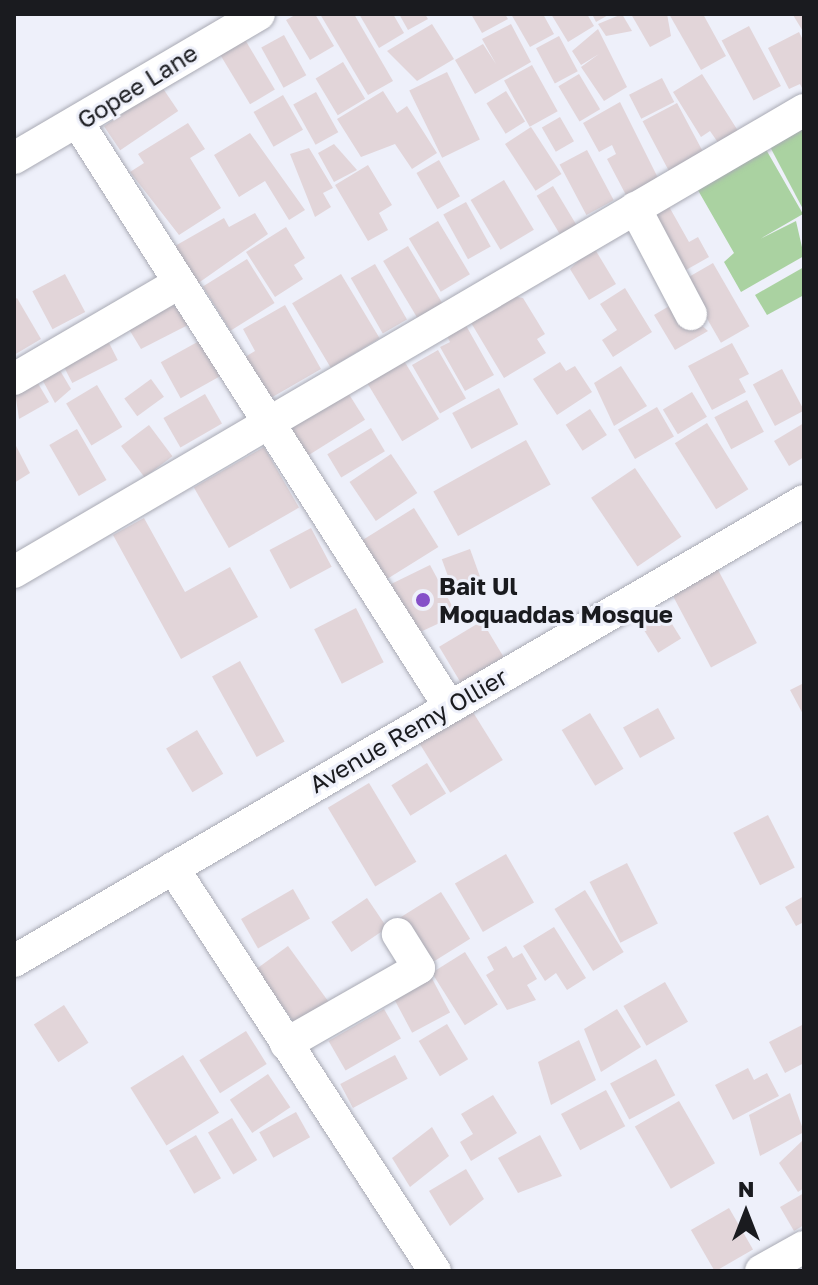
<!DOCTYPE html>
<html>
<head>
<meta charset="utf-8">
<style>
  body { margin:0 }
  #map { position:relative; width:818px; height:1285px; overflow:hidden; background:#eef0fa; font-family:"Golos Text",sans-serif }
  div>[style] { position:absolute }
  .green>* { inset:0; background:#aad2a1 }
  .building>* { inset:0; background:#e2d5d9; transform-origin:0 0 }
  .roads { filter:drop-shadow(0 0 2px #a9aab4) drop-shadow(0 0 2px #a9aab4) }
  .minor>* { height:32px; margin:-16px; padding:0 16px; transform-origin:16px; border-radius:16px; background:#fff }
  .dots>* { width:22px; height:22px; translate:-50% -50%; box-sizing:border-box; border:4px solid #eef0fa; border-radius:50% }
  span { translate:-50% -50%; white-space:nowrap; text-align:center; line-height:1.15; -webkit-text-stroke:6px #eef0fa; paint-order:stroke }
  .street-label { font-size:24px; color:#1a1b1f }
  .poi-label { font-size:24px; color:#1a1b1f; font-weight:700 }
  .left { translate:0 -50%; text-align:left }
  .frame { position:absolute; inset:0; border:16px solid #1a1b1f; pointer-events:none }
  .north { position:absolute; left:706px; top:1173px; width:80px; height:80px; -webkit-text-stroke:6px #eef0fa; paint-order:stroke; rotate:0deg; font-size:22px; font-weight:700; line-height:32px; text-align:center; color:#1a1b1f }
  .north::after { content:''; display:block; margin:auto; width:28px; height:36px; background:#1a1b1f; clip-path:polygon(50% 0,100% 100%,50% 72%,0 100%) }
</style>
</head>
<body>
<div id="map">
  <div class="green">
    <i style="clip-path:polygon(804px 124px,804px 211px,768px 143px)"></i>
    <i style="clip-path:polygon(764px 146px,803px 214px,760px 239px,796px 221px,804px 256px,741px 292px,724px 262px,734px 253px,695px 185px)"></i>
    <i style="clip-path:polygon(804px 267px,804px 295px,767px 315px,755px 295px)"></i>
  </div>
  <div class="building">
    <i style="clip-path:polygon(297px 14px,315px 14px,334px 46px,310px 60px,286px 20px)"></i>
    <i style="clip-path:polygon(320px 14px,354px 14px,393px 81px,368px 95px)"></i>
    <i style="clip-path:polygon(359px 14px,393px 14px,404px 33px,379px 48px)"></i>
    <i style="clip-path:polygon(399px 14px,425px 14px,428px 19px,408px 30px)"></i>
    <i style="clip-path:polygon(471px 14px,505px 14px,508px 19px,482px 33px)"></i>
    <i style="clip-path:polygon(511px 14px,543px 14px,554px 34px,530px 47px)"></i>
    <i style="clip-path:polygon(551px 14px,587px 14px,594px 26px,568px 42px)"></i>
    <i style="clip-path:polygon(592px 14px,610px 14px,596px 22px)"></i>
    <i style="clip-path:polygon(622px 14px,632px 31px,606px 36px,598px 24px)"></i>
    <i style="clip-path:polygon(631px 14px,667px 14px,671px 36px,650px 47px)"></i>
    <i style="clip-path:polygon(669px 14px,703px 14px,726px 56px,701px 70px)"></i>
    <i style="clip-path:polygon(795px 14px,804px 14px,804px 33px,793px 15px)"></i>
    <i style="clip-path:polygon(432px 24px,454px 59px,417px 81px,387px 51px)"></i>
    <i style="clip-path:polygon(511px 24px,531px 62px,475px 94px,455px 60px,483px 44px,496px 64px,482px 39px)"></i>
    <i style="left:749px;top:26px;width:68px;height:31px;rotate:62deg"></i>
    <i style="clip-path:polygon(598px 29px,627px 87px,604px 101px,581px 67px,599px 54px,581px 65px,572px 51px)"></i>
    <i style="clip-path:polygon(799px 32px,804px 42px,804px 92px,800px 84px,789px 89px,768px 48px)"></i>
    <i style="left:284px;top:35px;width:46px;height:26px;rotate:61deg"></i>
    <i style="left:559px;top:36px;width:40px;height:26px;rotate:62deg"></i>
    <i style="left:244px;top:38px;width:60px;height:29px;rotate:59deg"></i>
    <i style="left:343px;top:62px;width:43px;height:32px;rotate:59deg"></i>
    <i style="left:532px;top:65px;width:53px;height:32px;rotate:61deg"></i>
    <i style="left:447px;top:72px;width:75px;height:42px;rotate:64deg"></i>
    <i style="left:579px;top:74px;width:41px;height:24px;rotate:59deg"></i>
    <i style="clip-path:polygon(702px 74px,740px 134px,721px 147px,710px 131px,701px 137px,673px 92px)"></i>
    <i style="left:662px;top:78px;width:27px;height:37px;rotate:63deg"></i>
    <i style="left:162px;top:87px;width:29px;height:70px;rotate:56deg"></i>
    <i style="clip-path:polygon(383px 91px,397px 113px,407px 106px,437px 153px,412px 169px,395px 144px,361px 157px,337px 119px)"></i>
    <i style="left:506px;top:91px;width:36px;height:23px;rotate:58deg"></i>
    <i style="left:316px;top:92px;width:46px;height:26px;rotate:61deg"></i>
    <i style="left:283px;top:95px;width:40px;height:34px;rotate:60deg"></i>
    <i style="clip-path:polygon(620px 102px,658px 178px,626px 195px,607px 159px,616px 154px,612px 145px,599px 152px,583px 123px)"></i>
    <i style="left:677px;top:103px;width:57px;height:39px;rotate:62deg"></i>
    <i style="left:560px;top:117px;width:28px;height:21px;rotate:60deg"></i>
    <i style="clip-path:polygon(188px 123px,205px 149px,190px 158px,221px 208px,179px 235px,130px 172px,144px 163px,138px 154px)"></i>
    <i style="left:531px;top:127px;width:56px;height:31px;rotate:57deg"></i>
    <i style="clip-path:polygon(250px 133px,305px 210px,289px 220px,265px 181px,239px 197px,214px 155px)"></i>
    <i style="clip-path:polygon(334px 144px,357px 170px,334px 182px,318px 153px)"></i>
    <i style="clip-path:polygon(309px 148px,333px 188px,323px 193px,331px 207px,315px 217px,290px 154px)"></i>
    <i style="left:587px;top:150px;width:57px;height:31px;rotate:62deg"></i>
    <i style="left:439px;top:160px;width:42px;height:26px;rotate:60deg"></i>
    <i style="clip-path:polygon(368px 165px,392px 205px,379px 213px,388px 230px,368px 241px,335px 185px)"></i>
    <i style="left:504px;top:180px;width:58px;height:39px;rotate:59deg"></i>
    <i style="left:553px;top:186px;width:52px;height:19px;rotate:59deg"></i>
    <i style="left:466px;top:202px;width:51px;height:26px;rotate:61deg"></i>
    <i style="clip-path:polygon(667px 203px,689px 242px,698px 237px,709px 257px,679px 274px,645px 216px)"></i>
    <i style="clip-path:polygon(255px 213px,268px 234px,197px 284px,175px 246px,224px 218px,229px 227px)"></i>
    <i style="left:438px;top:221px;width:62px;height:34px;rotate:59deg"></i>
    <i style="clip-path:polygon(286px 227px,305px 258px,294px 265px,303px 279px,275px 297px,246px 252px)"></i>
    <i style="left:408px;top:246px;width:68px;height:29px;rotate:59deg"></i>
    <i style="clip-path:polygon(593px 246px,616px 284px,589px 300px,570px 269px)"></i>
    <i style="left:247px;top:259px;width:52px;height:52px;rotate:58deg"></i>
    <i style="left:713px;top:263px;width:73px;height:33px;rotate:60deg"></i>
    <i style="left:375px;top:264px;width:64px;height:28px;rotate:60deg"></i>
    <i style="left:65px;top:274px;width:43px;height:37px;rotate:62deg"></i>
    <i style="left:341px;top:274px;width:75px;height:57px;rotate:59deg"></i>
    <i style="clip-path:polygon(625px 288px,652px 332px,613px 357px,602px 340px,617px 330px,600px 304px)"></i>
    <i style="clip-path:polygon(168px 296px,188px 325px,141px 349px,124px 321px)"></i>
    <i style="clip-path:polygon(512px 296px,523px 298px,545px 334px,537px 339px,546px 353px,504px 378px,470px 321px)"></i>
    <i style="clip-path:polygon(17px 298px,41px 339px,14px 355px,14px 300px)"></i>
    <i style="clip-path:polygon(676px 302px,708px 331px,675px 350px,654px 315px)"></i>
    <i style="clip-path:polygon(285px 305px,321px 369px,269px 399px,245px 357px,255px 351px,243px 329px)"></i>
    <i style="clip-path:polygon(464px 322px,494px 375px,465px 391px,440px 347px,450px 342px,445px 332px)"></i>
    <i style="left:105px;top:335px;width:28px;height:51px;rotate:63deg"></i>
    <i style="left:201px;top:340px;width:41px;height:46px;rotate:61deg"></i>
    <i style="clip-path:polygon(732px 343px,749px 374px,739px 379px,746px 392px,712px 410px,688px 366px)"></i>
    <i style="left:438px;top:350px;width:56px;height:30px;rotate:60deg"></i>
    <i style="left:403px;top:359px;width:70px;height:43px;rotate:59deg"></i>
    <i style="clip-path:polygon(55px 362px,71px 389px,55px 403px,38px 372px)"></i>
    <i style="clip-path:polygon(560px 362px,566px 371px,575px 366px,592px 392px,557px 415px,533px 379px)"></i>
    <i style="clip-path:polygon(621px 366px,647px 406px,614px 426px,594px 383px)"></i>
    <i style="left:782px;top:369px;width:47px;height:33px;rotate:62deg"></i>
    <i style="clip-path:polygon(33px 375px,49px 402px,19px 419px,14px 385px)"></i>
    <i style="left:151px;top:379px;width:22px;height:33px;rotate:54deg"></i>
    <i style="left:97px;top:385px;width:49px;height:36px;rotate:59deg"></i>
    <i style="left:499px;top:388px;width:41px;height:53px;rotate:62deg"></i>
    <i style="left:347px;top:391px;width:34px;height:70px;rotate:58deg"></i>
    <i style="left:692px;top:392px;width:29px;height:34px;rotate:59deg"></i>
    <i style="left:205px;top:394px;width:34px;height:48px;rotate:60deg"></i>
    <i style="left:747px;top:400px;width:36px;height:37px;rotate:62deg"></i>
    <i style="left:657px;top:407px;width:34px;height:45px;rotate:60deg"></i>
    <i style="left:590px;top:409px;width:31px;height:29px;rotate:57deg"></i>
    <i style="left:707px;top:423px;width:78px;height:38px;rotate:58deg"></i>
    <i style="clip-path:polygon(804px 423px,804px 457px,789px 466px,774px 441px)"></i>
    <i style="left:149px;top:425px;width:39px;height:35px;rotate:53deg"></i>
    <i style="left:371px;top:428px;width:27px;height:51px;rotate:59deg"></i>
    <i style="left:77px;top:429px;width:59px;height:32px;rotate:60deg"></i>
    <i style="left:526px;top:440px;width:51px;height:106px;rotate:61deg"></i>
    <i style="clip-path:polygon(14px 442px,30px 473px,14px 483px)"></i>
    <i style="left:264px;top:447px;width:70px;height:81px;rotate:60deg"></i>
    <i style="left:391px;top:454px;width:47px;height:50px;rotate:56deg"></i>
    <i style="left:635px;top:468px;width:83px;height:53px;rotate:56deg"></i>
    <i style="left:414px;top:508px;width:46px;height:61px;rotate:58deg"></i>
    <i style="clip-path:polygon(144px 518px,185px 592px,230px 567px,258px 617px,181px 659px,113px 535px)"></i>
    <i style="left:311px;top:528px;width:44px;height:47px;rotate:62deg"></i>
    <i style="left:470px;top:549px;width:35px;height:30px;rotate:70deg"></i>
    <i style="clip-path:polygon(430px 565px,457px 615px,418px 633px,387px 586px)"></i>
    <i style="left:717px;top:568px;width:85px;height:52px;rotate:62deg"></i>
    <i style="left:356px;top:608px;width:61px;height:47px;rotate:63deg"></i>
    <i style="left:662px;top:608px;width:36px;height:27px;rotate:58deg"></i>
    <i style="left:482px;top:621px;width:42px;height:50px;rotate:59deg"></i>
    <i style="left:240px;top:661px;width:92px;height:32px;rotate:61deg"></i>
    <i style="clip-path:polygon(804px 683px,804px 716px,790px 690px)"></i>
    <i style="left:658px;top:708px;width:35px;height:40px;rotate:61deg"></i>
    <i style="left:471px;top:709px;width:60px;height:62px;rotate:58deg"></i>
    <i style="left:590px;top:713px;width:65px;height:33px;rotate:59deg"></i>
    <i style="left:197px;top:730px;width:51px;height:36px;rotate:59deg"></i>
    <i style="left:427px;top:763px;width:36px;height:42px;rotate:58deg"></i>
    <i style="left:369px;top:783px;width:92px;height:48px;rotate:59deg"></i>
    <i style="left:768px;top:815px;width:59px;height:39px;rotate:63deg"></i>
    <i style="left:506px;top:854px;width:56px;height:59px;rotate:60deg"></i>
    <i style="left:627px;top:863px;width:68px;height:42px;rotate:63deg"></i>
    <i style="left:293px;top:889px;width:34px;height:60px;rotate:60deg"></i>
    <i style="left:585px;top:890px;width:73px;height:36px;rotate:58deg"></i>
    <i style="left:441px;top:892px;width:55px;height:50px;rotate:58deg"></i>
    <i style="clip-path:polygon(804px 896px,804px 922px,796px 926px,785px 907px)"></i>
    <i style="left:367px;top:898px;width:36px;height:43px;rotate:56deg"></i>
    <i style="clip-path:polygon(554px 927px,586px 978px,567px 990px,556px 973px,545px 981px,523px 946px)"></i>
    <i style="left:288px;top:946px;width:69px;height:40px;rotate:54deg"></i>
    <i style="clip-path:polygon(506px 946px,513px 958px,522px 953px,537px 979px,527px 985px,536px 1000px,507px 1010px,486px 975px,494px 970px,487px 957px)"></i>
    <i style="left:465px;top:952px;width:62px;height:39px;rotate:58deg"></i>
    <i style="left:428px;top:971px;width:47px;height:43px;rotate:62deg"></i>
    <i style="left:665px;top:982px;width:46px;height:48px;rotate:60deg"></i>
    <i style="left:64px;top:1005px;width:45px;height:36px;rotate:57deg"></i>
    <i style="left:384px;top:1009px;width:34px;height:64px;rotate:60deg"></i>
    <i style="clip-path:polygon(617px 1009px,641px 1047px,601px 1072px,584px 1029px)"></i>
    <i style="left:447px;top:1024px;width:41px;height:33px;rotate:59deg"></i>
    <i style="clip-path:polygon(804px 1024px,804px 1063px,785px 1073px,769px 1042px)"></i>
    <i style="left:246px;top:1031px;width:39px;height:55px;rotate:58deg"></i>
    <i style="clip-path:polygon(579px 1040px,596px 1080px,551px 1105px,538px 1062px)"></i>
    <i style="left:183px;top:1055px;width:68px;height:62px;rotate:58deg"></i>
    <i style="left:395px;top:1055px;width:27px;height:62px;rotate:62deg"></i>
    <i style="left:656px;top:1059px;width:41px;height:52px;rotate:62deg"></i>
    <i style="clip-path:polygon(748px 1068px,754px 1080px,767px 1073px,779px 1096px,733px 1120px,715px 1085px)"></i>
    <i style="left:268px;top:1074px;width:40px;height:46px;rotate:56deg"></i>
    <i style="left:606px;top:1090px;width:41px;height:51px;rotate:62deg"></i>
    <i style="clip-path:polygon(790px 1093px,804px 1132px,760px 1156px,749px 1115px)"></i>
    <i style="clip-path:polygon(493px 1095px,517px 1133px,471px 1161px,460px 1142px,473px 1134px,461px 1114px)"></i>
    <i style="left:679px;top:1101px;width:72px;height:51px;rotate:60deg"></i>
    <i style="left:296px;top:1112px;width:29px;height:42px;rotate:61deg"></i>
    <i style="left:232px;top:1118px;width:49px;height:28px;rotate:59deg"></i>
    <i style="clip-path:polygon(432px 1127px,449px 1156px,410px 1187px,392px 1158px)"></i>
    <i style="left:196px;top:1135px;width:50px;height:31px;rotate:60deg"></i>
    <i style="clip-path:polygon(540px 1135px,562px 1176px,518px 1193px,498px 1158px)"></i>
    <i style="clip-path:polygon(804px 1139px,804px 1188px,798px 1192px,779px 1163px)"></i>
    <i style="clip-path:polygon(466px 1169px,484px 1199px,450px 1226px,429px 1191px)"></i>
    <i style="clip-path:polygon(804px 1193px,804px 1225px,794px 1231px,780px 1207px)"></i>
    <i style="left:729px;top:1208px;width:48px;height:44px;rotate:60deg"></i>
  </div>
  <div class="roads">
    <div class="minor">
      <i style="left:78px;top:123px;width:691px;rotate:57.53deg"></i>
      <i style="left:14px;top:158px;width:284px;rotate:-30.4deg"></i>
      <i style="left:635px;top:208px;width:120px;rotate:62.2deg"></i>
      <i style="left:14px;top:379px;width:191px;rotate:-30.2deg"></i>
      <i style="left:14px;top:572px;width:915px;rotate:-30.32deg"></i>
      <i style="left:173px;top:868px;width:481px;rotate:57deg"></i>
      <i style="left:14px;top:961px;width:914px;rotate:-30.21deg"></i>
      <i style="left:286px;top:1044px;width:153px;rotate:-29.7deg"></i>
      <i style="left:419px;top:968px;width:40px;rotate:-122deg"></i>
      <i style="left:761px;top:1271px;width:49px;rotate:-29.2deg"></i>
    </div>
  </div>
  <div class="dots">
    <i style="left:423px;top:600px;background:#8550c8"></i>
  </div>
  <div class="street-label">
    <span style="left:137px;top:86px;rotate:-32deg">Gopee Lane</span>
    <span style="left:408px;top:730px;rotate:-30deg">Avenue Remy Ollier</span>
  </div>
  <div class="poi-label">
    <span class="left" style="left:439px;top:600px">Bait Ul<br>Moquaddas Mosque</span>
  </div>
  <div class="frame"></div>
  <div class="north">N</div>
</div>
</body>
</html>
